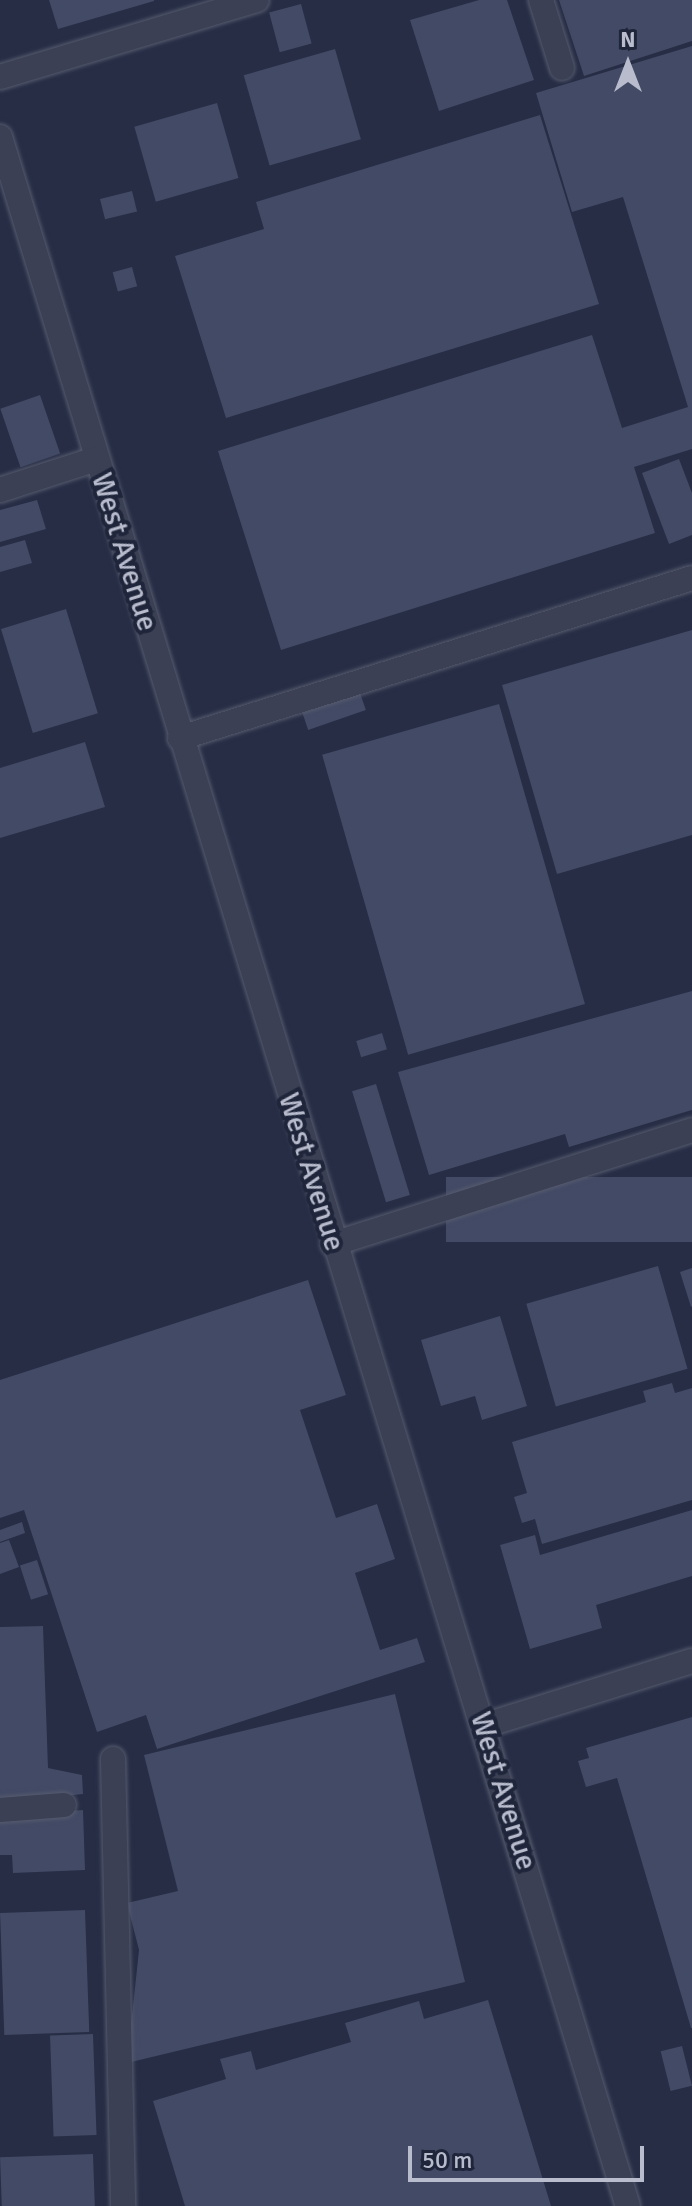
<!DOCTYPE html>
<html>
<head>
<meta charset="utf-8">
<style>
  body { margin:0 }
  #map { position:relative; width:692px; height:2206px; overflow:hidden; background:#262d45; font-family:Signika,sans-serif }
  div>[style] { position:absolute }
  .building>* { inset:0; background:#424a65; transform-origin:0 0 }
  .roads { filter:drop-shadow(0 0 2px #565b6e) drop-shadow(0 0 2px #565b6e) }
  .minor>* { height:24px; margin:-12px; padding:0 12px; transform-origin:12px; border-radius:12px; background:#3b4054 }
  span { translate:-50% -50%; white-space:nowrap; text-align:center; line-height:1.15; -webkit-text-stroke:8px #1f253a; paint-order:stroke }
  .street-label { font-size:30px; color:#b8bccd }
  .north { position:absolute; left:588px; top:24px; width:80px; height:80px; -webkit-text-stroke:6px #1f253a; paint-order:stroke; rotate:0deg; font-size:22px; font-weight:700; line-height:32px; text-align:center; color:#b8bccd }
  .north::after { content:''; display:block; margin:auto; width:28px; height:36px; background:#b8bccd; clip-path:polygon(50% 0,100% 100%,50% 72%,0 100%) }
  .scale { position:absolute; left:408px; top:2146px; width:236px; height:36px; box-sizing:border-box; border:4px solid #b8bccd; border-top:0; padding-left:10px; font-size:24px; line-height:28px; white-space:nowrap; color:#b8bccd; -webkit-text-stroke:6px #1f253a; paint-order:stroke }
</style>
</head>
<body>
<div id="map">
  <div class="building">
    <i style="clip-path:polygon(49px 0,154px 0,154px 1px,58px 29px)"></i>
    <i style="clip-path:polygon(479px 0,507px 0,534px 80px,439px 111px,410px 20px)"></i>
    <i style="clip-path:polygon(559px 0,692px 0,692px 41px,584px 76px)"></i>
    <i style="left:301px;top:4px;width:41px;height:33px;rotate:75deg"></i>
    <i style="clip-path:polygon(692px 46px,692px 449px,634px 467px,655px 533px,281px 650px,218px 451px,592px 335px,622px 428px,688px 407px,623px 197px,572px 212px,536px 93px)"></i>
    <i style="left:335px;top:49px;width:94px;height:95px;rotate:74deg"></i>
    <i style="left:217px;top:103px;width:78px;height:86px;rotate:74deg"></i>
    <i style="clip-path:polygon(540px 115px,599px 304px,226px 418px,175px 256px,264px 229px,256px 202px)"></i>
    <i style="left:132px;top:191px;width:21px;height:33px;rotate:76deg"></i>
    <i style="left:132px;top:267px;width:20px;height:20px;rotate:75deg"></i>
    <i style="left:40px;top:395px;width:62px;height:42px;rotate:71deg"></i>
    <i style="clip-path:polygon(679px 459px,692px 493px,692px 535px,669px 544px,642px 473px)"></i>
    <i style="clip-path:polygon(37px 500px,46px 529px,0 542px,0 510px)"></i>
    <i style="clip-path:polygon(25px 540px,32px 563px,0 572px,0 547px)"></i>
    <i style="left:66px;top:609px;width:109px;height:68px;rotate:73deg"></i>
    <i style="clip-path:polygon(692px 630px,692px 835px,557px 874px,502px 685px)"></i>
    <i style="left:360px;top:693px;width:18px;height:61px;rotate:71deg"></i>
    <i style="left:499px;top:704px;width:312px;height:184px;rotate:74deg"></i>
    <i style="clip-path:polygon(85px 742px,105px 807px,0 838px,0 768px)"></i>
    <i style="clip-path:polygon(692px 991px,692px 1110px,569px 1147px,565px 1134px,429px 1175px,398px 1072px)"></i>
    <i style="left:382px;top:1033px;width:17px;height:27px;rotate:73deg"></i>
    <i style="left:376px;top:1084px;width:116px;height:25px;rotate:73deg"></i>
    <i style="left:692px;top:1177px;width:65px;height:246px;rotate:90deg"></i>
    <i style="left:658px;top:1266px;width:107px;height:137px;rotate:74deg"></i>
    <i style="clip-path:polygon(692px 1268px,692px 1306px,691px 1307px,680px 1272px)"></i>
    <i style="clip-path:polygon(308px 1280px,346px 1395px,300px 1410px,336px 1518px,377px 1504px,395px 1559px,355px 1573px,380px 1650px,417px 1638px,425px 1662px,157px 1749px,146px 1715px,97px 1732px,24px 1510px,0 1518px,0 1380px)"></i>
    <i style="clip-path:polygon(500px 1316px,527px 1406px,482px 1420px,475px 1396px,441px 1406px,421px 1340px)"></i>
    <i style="clip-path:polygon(672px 1383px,675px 1393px,692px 1388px,692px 1500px,542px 1544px,535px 1519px,522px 1523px,514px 1497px,527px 1493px,512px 1442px,646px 1402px,643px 1391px)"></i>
    <i style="clip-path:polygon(692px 1510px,692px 1576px,596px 1605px,602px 1628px,530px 1649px,500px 1545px,535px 1535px,540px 1555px)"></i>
    <i style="clip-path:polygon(22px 1522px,25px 1533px,0 1542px,0 1530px)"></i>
    <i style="clip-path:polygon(9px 1540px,19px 1567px,0 1574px,0 1543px)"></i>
    <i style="left:37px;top:1560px;width:36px;height:18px;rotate:72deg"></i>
    <i style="clip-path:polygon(43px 1626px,48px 1768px,82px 1775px,83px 1794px,0 1803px,0 1627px)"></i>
    <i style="clip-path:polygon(395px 1694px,465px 1982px,127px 2063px,139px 1950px,127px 1903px,178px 1891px,144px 1755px)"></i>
    <i style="clip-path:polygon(692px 1717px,692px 2028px,691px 2028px,617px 1778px,586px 1787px,578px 1761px,589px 1758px,586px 1748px)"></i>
    <i style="clip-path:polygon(83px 1810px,85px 1870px,13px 1873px,12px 1855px,0 1855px,0 1817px)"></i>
    <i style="left:85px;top:1910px;width:122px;height:85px;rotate:88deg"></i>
    <i style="clip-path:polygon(488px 2000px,551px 2206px,185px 2206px,153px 2101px,226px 2079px,220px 2059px,251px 2051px,256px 2070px,351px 2042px,345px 2023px,419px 2001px,424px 2019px)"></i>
    <i style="left:93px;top:2034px;width:101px;height:43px;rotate:88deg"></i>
    <i style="left:682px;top:2046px;width:41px;height:22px;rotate:76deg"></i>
    <i style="left:93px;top:2154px;width:52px;height:93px;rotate:88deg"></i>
  </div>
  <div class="roads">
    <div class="minor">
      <i style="left:541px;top:0;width:71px;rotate:72.8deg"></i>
      <i style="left:0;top:77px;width:268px;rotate:-16.7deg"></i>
      <i style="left:0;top:137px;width:2162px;rotate:73.12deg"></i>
      <i style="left:0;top:490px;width:101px;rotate:-17.9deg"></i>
      <i style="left:180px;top:738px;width:536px;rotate:-17.35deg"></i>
      <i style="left:333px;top:1244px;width:377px;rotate:-17.6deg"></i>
      <i style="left:483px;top:1726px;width:219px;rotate:-17.3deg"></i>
      <i style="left:113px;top:1759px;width:447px;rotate:88.7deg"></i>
      <i style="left:0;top:1810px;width:64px;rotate:-4.5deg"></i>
    </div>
  </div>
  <div class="street-label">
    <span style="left:124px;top:552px;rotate:73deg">West Avenue</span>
    <span style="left:311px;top:1172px;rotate:73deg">West Avenue</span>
    <span style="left:503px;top:1791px;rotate:73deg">West Avenue</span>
  </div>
  <div class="north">N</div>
  <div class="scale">50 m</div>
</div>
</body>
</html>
